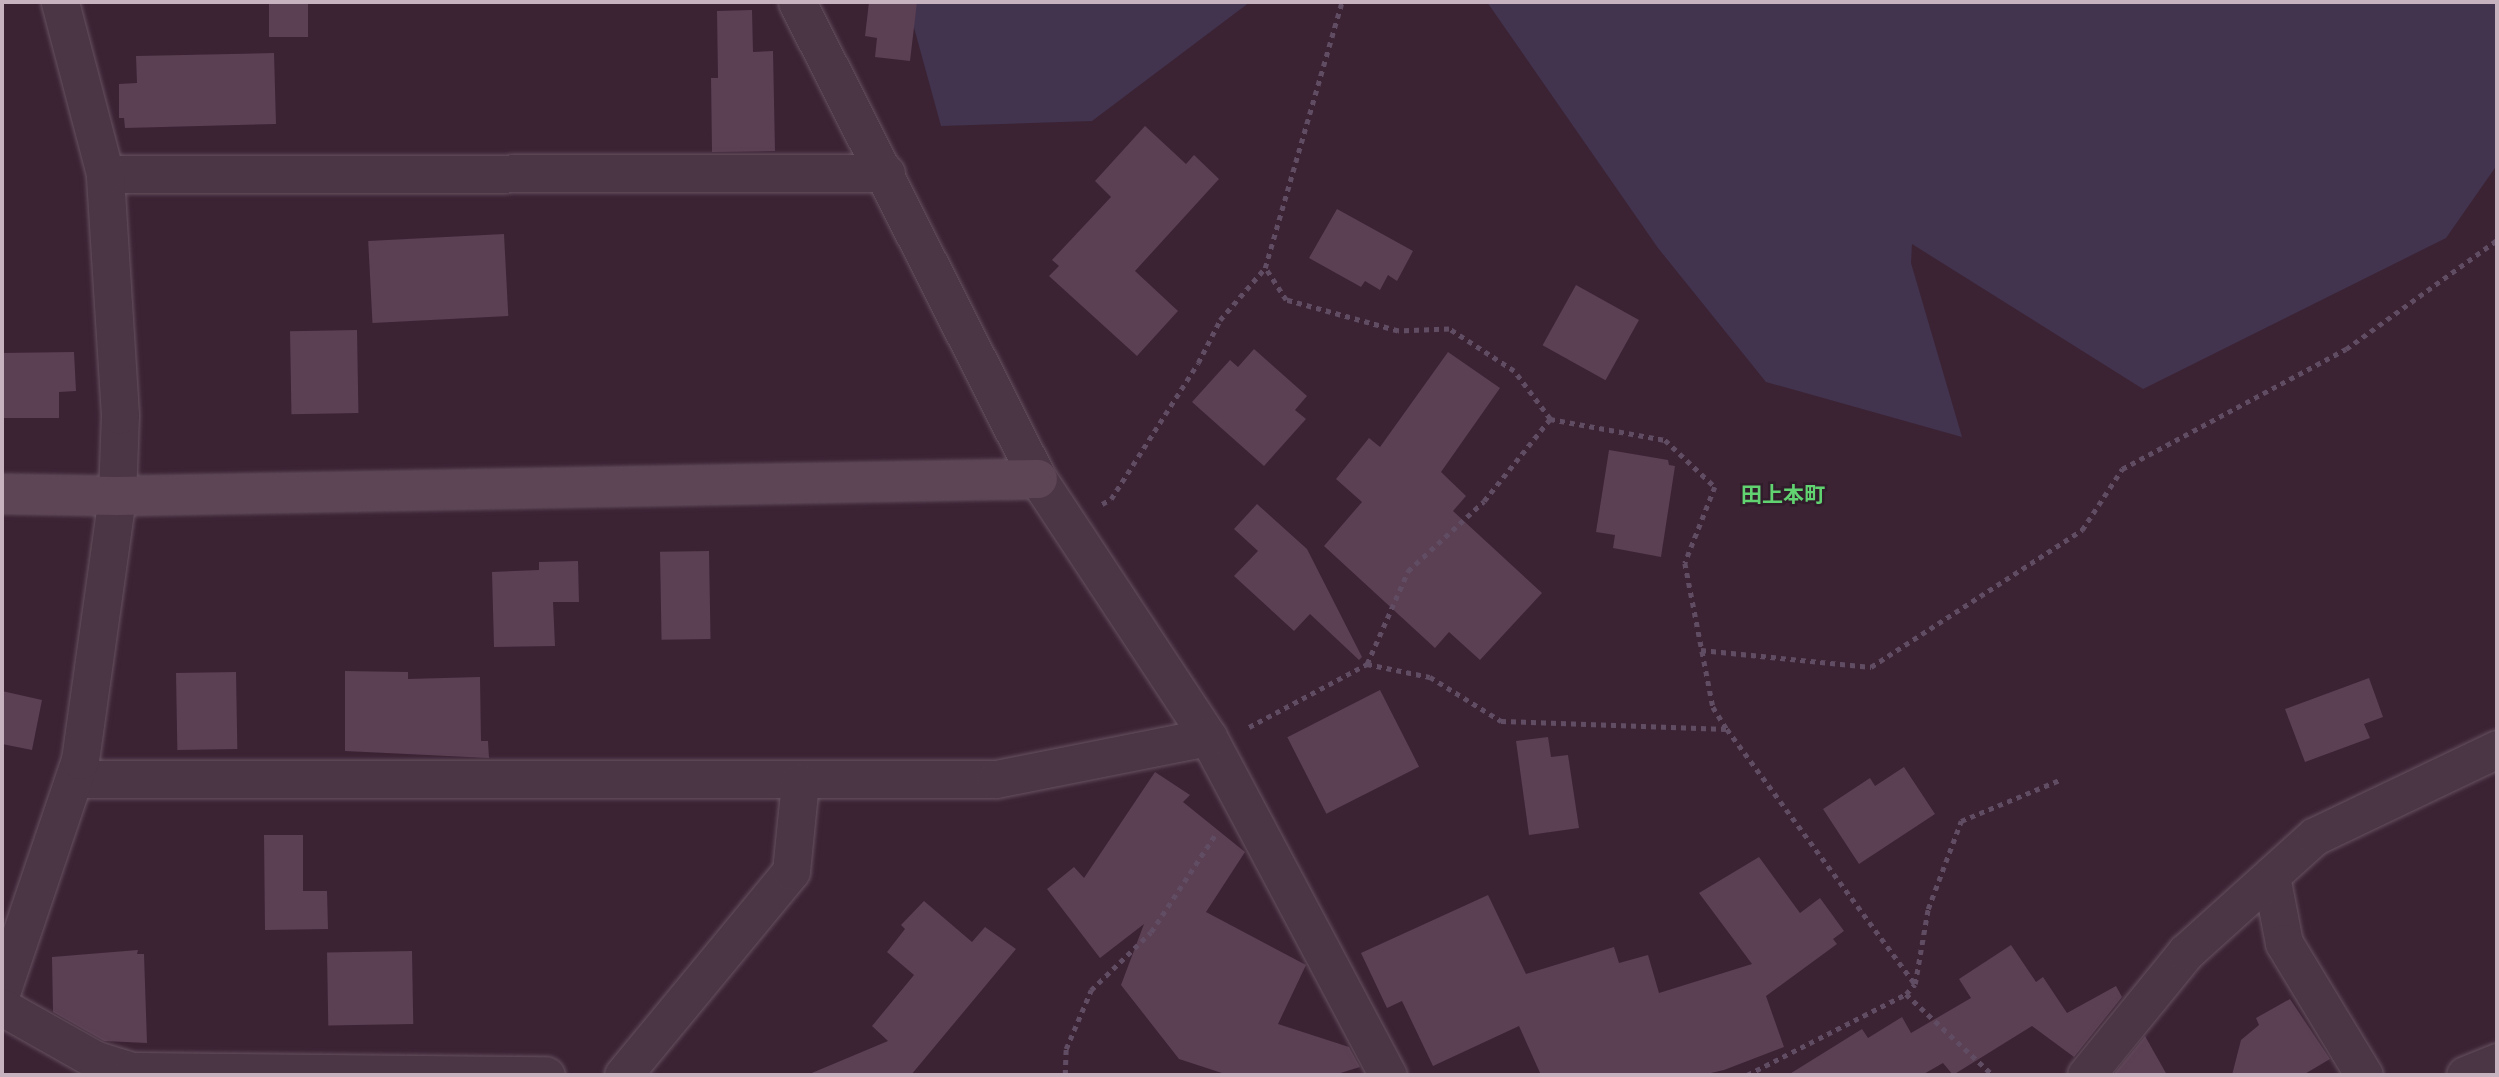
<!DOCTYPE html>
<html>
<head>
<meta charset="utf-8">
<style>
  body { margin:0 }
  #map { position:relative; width:2499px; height:1077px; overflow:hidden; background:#3b2334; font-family:"PT Sans","Noto Sans JP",sans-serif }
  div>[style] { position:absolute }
  .green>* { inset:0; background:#42334e }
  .building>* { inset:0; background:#5b3f53; transform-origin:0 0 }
  .path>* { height:4.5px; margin-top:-2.25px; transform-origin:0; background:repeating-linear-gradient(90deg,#614d63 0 5px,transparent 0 10px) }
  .roads { filter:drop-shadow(0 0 2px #665260) drop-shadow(0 0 2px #665260) }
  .street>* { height:37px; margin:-18.5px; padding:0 18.5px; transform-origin:18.5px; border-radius:18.5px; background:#4b3645 }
  .secondary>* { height:38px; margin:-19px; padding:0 19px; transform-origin:19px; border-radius:19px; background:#5e4556 }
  span { translate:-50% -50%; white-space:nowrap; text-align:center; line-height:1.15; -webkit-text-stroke:5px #301c2a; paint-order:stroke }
  .quarter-label { font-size:21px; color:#61d371; font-weight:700 }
  .frame { position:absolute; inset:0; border:4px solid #c7b2c0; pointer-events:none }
</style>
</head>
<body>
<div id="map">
  <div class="green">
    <i style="clip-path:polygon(907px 2px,1250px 2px,1092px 121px,941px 126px)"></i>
    <i style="clip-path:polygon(1487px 2px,2497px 2px,2497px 165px,2446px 238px,2143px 389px,1912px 244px,1911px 263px,1962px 437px,1766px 382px,1658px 248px)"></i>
  </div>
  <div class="building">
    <i style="left:269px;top:2px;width:39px;height:35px"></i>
    <i style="clip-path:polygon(869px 2px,917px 2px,910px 61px,875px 57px,877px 38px,865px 36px)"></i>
    <i style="clip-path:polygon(752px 10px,753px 52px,773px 51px,775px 151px,712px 152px,711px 78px,718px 78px,717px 11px)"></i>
    <i style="clip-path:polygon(274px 53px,276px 124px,125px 128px,124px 118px,119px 118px,119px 84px,137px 83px,136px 56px)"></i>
    <i style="clip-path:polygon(1145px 126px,1186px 164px,1194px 155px,1219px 179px,1135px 271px,1178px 311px,1137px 356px,1049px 276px,1059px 266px,1052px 260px,1111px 197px,1095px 181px)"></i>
    <i style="clip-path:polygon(1337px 209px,1413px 251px,1397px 281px,1388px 275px,1380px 290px,1365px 281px,1361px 287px,1309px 258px)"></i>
    <i style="left:504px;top:234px;width:82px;height:136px;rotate:87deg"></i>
    <i style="left:1576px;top:285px;width:72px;height:69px;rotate:29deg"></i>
    <i style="left:357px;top:330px;width:83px;height:67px;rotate:89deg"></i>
    <i style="clip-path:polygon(1254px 349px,1307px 396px,1295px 410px,1306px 419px,1264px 466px,1192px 402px,1230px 360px,1238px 367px)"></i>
    <i style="clip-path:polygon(74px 352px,76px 391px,59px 392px,59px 418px,2px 418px,2px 353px)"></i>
    <i style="clip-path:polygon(1448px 352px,1500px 388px,1441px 472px,1466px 496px,1453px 511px,1542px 593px,1480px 660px,1449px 632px,1435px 648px,1324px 546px,1362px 502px,1336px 479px,1369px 438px,1380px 447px)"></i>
    <i style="clip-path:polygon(1609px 450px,1668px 460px,1669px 465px,1675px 466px,1661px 557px,1613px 548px,1615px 535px,1596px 532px)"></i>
    <i style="clip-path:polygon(1257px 504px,1307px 549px,1362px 657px,1359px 660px,1310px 614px,1294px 631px,1234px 576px,1258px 551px,1234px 529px)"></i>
    <i style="left:709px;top:551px;width:88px;height:49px;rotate:89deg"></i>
    <i style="clip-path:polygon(578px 561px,579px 602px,553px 602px,555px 646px,494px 647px,492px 572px,539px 570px,539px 562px)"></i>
    <i style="clip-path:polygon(345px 671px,408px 672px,408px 679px,480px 677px,481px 741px,488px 741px,489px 758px,345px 751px)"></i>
    <i style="left:236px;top:672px;width:77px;height:60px;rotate:89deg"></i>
    <i style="clip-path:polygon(2369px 678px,2383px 717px,2364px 724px,2370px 738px,2305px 762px,2285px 709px)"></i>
    <i style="left:1380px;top:690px;width:86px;height:104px;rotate:63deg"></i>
    <i style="clip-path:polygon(2px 691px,42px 700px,32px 750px,2px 744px)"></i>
    <i style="clip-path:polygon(1548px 737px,1551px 757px,1568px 755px,1579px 828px,1529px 835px,1516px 741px)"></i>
    <i style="clip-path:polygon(1904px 767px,1935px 814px,1859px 864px,1823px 809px,1870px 778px,1875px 786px)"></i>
    <i style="clip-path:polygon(1155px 772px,1190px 795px,1183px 802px,1245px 852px,1206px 912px,1306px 965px,1278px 1024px,1349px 1047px,1360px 1067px,1334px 1075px,1228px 1075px,1179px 1059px,1121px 985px,1144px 924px,1100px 958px,1047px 889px,1074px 867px,1084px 878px)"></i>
    <i style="clip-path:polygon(264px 835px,303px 835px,303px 891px,327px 891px,328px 929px,265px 930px)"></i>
    <i style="clip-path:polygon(1759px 857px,1800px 913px,1820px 898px,1844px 931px,1833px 939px,1837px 944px,1766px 996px,1784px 1047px,1724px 1070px,1702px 1075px,1541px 1075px,1519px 1026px,1433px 1066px,1402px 1001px,1387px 1008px,1361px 953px,1488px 895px,1526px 974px,1614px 947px,1619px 963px,1648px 955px,1659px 993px,1752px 964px,1699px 893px)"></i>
    <i style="clip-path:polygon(924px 901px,972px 942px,985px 927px,1016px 949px,911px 1075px,807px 1075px,888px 1041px,872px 1026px,914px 975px,887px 952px,905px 929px,901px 925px)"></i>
    <i style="clip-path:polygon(2011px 945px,2036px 982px,2043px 977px,2067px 1013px,2116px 986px,2122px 997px,2074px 1057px,2032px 1026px,1953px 1075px,1943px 1063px,1922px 1075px,1788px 1075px,1862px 1029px,1868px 1038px,1902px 1017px,1911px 1033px,1971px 998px,1959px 979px)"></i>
    <i style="clip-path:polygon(138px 950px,137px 954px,144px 954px,147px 1043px,104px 1041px,53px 1012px,52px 957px)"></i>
    <i style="left:412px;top:951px;width:73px;height:85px;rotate:89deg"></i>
    <i style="clip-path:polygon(2290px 999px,2330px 1059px,2303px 1075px,2232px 1075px,2241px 1040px,2259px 1025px,2256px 1018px)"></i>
    <i style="clip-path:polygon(2145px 1036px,2167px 1075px,2113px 1075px)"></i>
  </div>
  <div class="path">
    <i style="left:1550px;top:419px;width:117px;rotate:10.3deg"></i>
    <i style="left:1665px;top:440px;width:69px;rotate:43.2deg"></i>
    <i style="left:1715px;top:487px;width:82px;rotate:111.5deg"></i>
    <i style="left:1685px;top:563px;width:147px;rotate:79deg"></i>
    <i style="left:1713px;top:707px;width:26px;rotate:58deg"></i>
    <i style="left:1102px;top:504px;width:10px;rotate:-29deg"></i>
    <i style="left:1111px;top:499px;width:161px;rotate:-57.4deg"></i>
    <i style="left:1198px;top:363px;width:48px;rotate:-62.9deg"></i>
    <i style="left:1220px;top:320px;width:69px;rotate:-49.1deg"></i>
    <i style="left:1265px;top:268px;width:277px;rotate:-73.9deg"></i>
    <i style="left:1701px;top:650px;width:171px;rotate:5.7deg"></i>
    <i style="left:1871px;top:667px;width:252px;rotate:-33deg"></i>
    <i style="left:2082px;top:530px;width:73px;rotate:-56.7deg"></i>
    <i style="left:2122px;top:469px;width:254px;rotate:-28.2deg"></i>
    <i style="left:2346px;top:349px;width:186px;rotate:-35.8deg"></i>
    <i style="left:1367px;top:664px;width:64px;rotate:11.7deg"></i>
    <i style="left:1430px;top:677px;width:84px;rotate:31.8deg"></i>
    <i style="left:1501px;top:721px;width:226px;rotate:2deg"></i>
    <i style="left:1727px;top:729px;width:317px;rotate:53.6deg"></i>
    <i style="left:1249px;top:727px;width:134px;rotate:-28.1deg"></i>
    <i style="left:1367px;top:664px;width:102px;rotate:-66.2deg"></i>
    <i style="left:1408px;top:571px;width:103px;rotate:-42.6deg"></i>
    <i style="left:1484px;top:501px;width:105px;rotate:-51.2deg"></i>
    <i style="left:1550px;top:419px;width:60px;rotate:-126.9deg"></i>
    <i style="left:1514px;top:371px;width:77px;rotate:-147.1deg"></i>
    <i style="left:1449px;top:329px;width:51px;rotate:177.8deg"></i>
    <i style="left:1398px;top:331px;width:116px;rotate:-164.5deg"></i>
    <i style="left:1286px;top:300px;width:38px;rotate:-123deg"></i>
    <i style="left:1906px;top:994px;width:119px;rotate:43deg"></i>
    <i style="left:1065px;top:1075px;width:26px;rotate:-88deg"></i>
    <i style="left:1066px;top:1049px;width:64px;rotate:-67deg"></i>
    <i style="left:1091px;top:990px;width:83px;rotate:-44deg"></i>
    <i style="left:1151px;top:932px;width:116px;rotate:-56.6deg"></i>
    <i style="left:1747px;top:1075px;width:178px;rotate:-27deg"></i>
    <i style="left:1906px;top:994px;width:13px;rotate:-48deg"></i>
    <i style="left:1915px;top:984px;width:76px;rotate:-80.2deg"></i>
    <i style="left:1928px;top:909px;width:94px;rotate:-69.4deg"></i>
    <i style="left:1961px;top:821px;width:109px;rotate:-22.6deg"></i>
  </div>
  <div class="roads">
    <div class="street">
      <i style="left:797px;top:2px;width:534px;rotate:63.2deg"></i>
      <i style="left:1038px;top:479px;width:309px;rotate:56.6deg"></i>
      <i style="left:1208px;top:737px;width:383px;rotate:62deg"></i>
      <i style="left:105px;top:174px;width:781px;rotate:-0.07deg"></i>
      <i style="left:74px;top:779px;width:922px"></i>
      <i style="left:996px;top:779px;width:216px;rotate:-11.2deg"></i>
      <i style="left:2271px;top:876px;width:68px;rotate:79deg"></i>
      <i style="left:2284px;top:943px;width:154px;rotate:58.8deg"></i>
      <i style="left:2px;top:990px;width:243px;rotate:-71.3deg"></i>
      <i style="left:80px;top:760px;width:267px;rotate:-82deg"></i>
      <i style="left:117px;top:496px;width:81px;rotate:-87.9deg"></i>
      <i style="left:120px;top:415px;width:241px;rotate:-93.6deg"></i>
      <i style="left:105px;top:174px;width:178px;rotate:-104.7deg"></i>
      <i style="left:2px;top:1007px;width:108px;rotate:29.4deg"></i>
      <i style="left:96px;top:1060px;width:39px;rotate:17deg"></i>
      <i style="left:133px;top:1071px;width:413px;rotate:0.6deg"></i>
      <i style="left:623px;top:1075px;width:264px;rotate:-50.5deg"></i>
      <i style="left:791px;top:871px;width:89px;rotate:-84.2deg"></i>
      <i style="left:2086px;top:1075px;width:159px;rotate:-50.9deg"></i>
      <i style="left:2186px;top:952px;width:173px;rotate:-42deg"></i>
      <i style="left:2315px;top:836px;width:202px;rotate:-25.5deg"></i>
      <i style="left:2465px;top:1075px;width:35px;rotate:-22deg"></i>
    </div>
    <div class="secondary">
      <i style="left:2px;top:494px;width:115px;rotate:1deg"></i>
      <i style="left:117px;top:496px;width:921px;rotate:-1.06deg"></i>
    </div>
  </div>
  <div class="quarter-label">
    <span style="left:1783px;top:495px">田上本町</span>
  </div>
  <div class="frame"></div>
</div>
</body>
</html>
